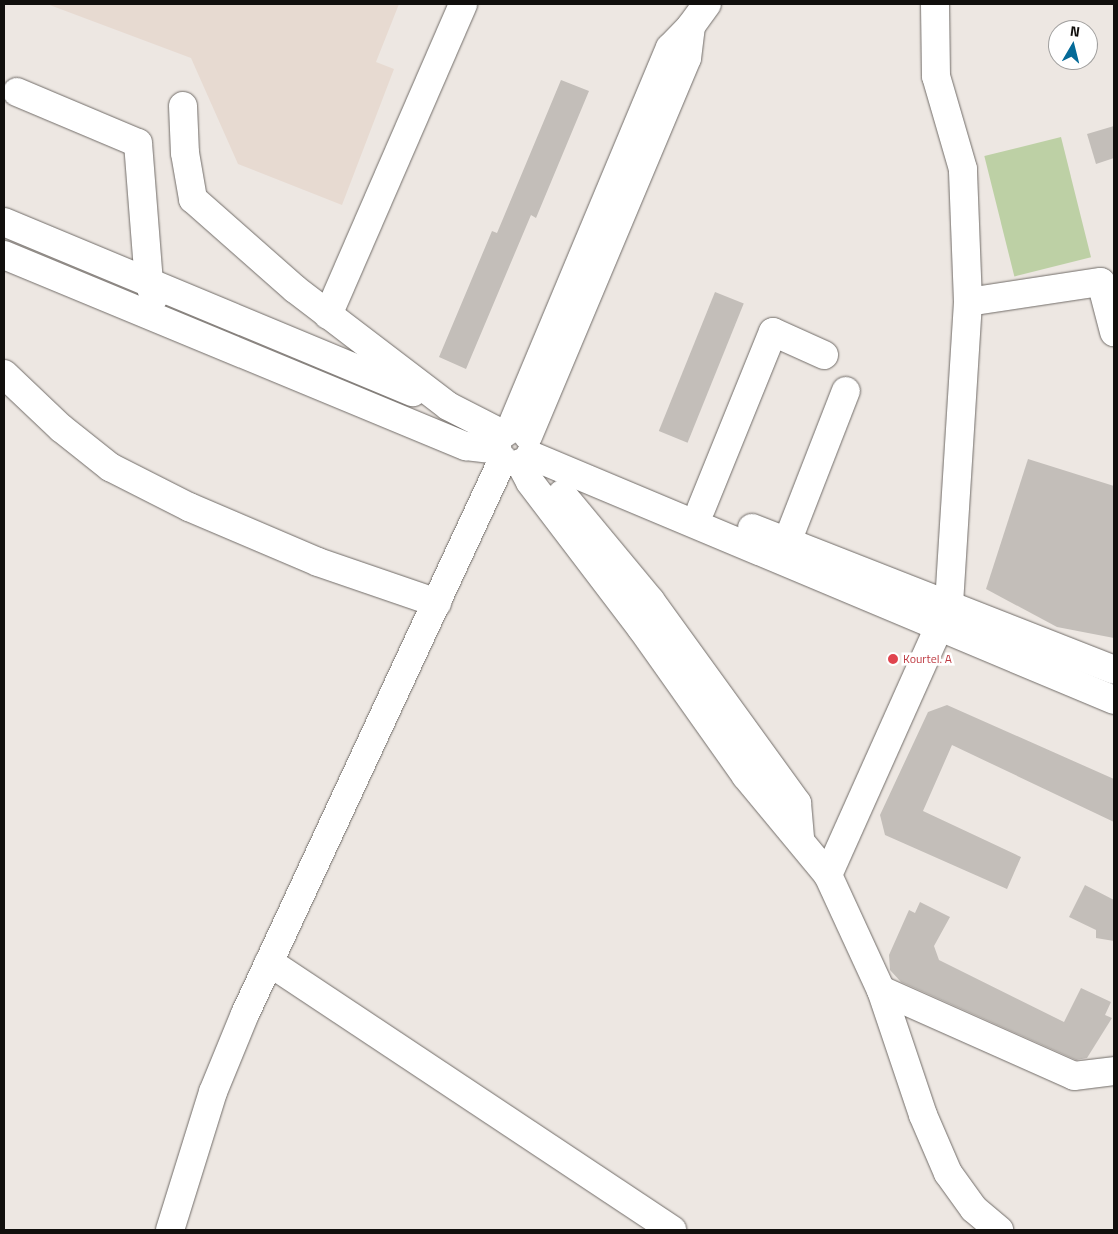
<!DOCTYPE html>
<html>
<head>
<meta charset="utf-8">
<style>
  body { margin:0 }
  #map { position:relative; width:1118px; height:1234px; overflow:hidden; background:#ede7e2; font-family:"Titillium Web",sans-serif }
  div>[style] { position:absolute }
  .built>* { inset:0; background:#e7dad1 }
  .green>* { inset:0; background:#bdd0a5; transform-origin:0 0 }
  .building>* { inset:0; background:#c3beb9; transform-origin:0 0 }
  .roads { filter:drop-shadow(0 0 1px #716c68) drop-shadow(0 0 1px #716c68) }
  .minor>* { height:28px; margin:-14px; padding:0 14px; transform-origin:14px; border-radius:14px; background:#fff }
  .dots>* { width:14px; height:14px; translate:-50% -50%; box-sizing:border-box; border:2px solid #fff; border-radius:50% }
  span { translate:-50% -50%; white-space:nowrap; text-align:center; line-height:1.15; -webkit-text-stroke:5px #fff; paint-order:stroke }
  .health-label { font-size:12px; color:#be3a42 }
  .left { translate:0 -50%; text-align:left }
  .frame { position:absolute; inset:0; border:5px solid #110f0d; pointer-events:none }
  .north { position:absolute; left:1048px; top:20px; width:50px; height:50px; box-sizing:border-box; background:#fff; border:1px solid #a09f9e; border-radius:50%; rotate:8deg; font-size:14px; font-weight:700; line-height:20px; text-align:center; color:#110f0d }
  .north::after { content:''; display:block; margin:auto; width:18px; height:22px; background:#056a98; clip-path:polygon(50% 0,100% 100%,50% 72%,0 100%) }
</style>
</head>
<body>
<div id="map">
  <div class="built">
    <i style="clip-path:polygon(47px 4px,399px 4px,376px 62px,394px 69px,342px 205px,238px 164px,191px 58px)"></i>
  </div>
  <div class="green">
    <i style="left:1061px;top:137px;width:124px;height:79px;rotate:76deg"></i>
  </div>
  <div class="building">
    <i style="clip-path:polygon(561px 80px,589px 91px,536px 218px,531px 215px,466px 369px,439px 357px,492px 231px,497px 233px)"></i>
    <i style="clip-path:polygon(1114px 126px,1114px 158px,1096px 164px,1087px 134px)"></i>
    <i style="left:715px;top:292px;width:31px;height:150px;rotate:22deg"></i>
    <i style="clip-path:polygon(1028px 459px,1114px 486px,1114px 638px,1057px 627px,986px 589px)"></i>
    <i style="clip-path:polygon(947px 705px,1114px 779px,1114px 822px,952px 745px,923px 811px,1021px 857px,1007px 889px,885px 835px,880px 815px,928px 712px)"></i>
    <i style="clip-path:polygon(1085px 885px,1114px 900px,1114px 941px,1096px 938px,1096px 930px,1069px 917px)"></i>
    <i style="clip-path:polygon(920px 902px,950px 917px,934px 946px,939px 960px,1064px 1022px,1081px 988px,1111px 1002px,1105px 1015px,1112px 1018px,1087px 1058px,1076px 1060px,901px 982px,890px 970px,889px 955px,909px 910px,915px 913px)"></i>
  </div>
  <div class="roads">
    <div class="minor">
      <i style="left:691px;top:26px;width:27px;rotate:-54deg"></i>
      <i style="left:17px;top:92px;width:131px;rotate:22.9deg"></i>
      <i style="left:138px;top:143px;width:139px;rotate:85.5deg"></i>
      <i style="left:149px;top:282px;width:16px;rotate:72deg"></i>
      <i style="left:183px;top:106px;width:47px;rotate:87.6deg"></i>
      <i style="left:185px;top:153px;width:47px;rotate:80.1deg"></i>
      <i style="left:193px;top:199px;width:136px;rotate:41.4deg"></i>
      <i style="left:295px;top:289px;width:193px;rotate:37.4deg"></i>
      <i style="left:448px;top:406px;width:62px;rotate:27deg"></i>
      <i style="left:4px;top:222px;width:443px;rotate:22.6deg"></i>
      <i style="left:4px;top:255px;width:500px;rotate:22.5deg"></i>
      <i style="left:466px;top:446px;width:32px;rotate:7deg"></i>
      <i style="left:968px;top:302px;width:134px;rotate:-8.6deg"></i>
      <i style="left:1101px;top:282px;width:52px;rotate:75.4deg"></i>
      <i style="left:328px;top:315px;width:339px;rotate:-66.5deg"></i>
      <i style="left:4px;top:374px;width:79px;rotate:43.5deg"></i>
      <i style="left:61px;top:428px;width:63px;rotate:38.5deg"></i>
      <i style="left:110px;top:467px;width:89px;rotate:26.9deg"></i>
      <i style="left:189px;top:507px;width:140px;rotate:23.1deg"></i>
      <i style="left:318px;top:562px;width:126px;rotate:19deg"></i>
      <i style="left:510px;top:430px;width:414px;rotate:-67.3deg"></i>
      <i style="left:670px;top:48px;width:30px;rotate:-46deg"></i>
      <i style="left:691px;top:26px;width:32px;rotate:97deg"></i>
      <i style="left:687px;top:58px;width:410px;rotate:112.8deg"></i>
      <i style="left:530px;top:455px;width:633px;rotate:22.76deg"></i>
      <i style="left:520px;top:463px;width:21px;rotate:62deg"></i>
      <i style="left:530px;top:482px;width:185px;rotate:52.7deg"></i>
      <i style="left:642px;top:629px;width:180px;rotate:54.7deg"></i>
      <i style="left:746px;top:776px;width:129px;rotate:50.4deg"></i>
      <i style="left:828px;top:875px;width:127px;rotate:65.3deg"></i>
      <i style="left:881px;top:990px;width:132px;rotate:71.4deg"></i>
      <i style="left:923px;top:1115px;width:63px;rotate:66.7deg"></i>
      <i style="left:948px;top:1173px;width:44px;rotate:54.2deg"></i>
      <i style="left:974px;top:1209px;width:33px;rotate:40deg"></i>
      <i style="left:562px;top:494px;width:138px;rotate:50.3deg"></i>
      <i style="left:650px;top:600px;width:251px;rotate:54.1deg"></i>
      <i style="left:797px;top:803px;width:38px;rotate:85deg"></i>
      <i style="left:701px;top:509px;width:191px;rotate:-67.9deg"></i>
      <i style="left:773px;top:332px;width:56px;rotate:24.3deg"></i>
      <i style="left:752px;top:528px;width:389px;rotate:21.4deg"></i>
      <i style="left:787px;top:542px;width:162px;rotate:-68.7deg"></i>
      <i style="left:828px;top:875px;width:297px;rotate:-65.9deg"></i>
      <i style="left:949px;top:604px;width:303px;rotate:-86.4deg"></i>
      <i style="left:968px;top:302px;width:133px;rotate:-92.2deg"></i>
      <i style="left:963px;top:169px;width:97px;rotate:-106.2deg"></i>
      <i style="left:936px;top:76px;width:72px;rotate:-90.8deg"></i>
      <i style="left:269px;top:962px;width:484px;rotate:33.6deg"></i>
      <i style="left:881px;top:990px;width:211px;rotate:24deg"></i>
      <i style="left:1074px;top:1076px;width:40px;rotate:-7.1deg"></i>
      <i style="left:170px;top:1230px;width:145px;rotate:-72.7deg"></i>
      <i style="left:213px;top:1092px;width:84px;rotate:-67.7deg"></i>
      <i style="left:245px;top:1014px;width:612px;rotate:-65.07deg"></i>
    </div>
  </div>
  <div class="dots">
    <i style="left:893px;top:659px;background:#e0444e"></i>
  </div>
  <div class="health-label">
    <span class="left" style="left:903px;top:659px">Kourtel. A</span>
  </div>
  <div class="frame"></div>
  <div class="north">N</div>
</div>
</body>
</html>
